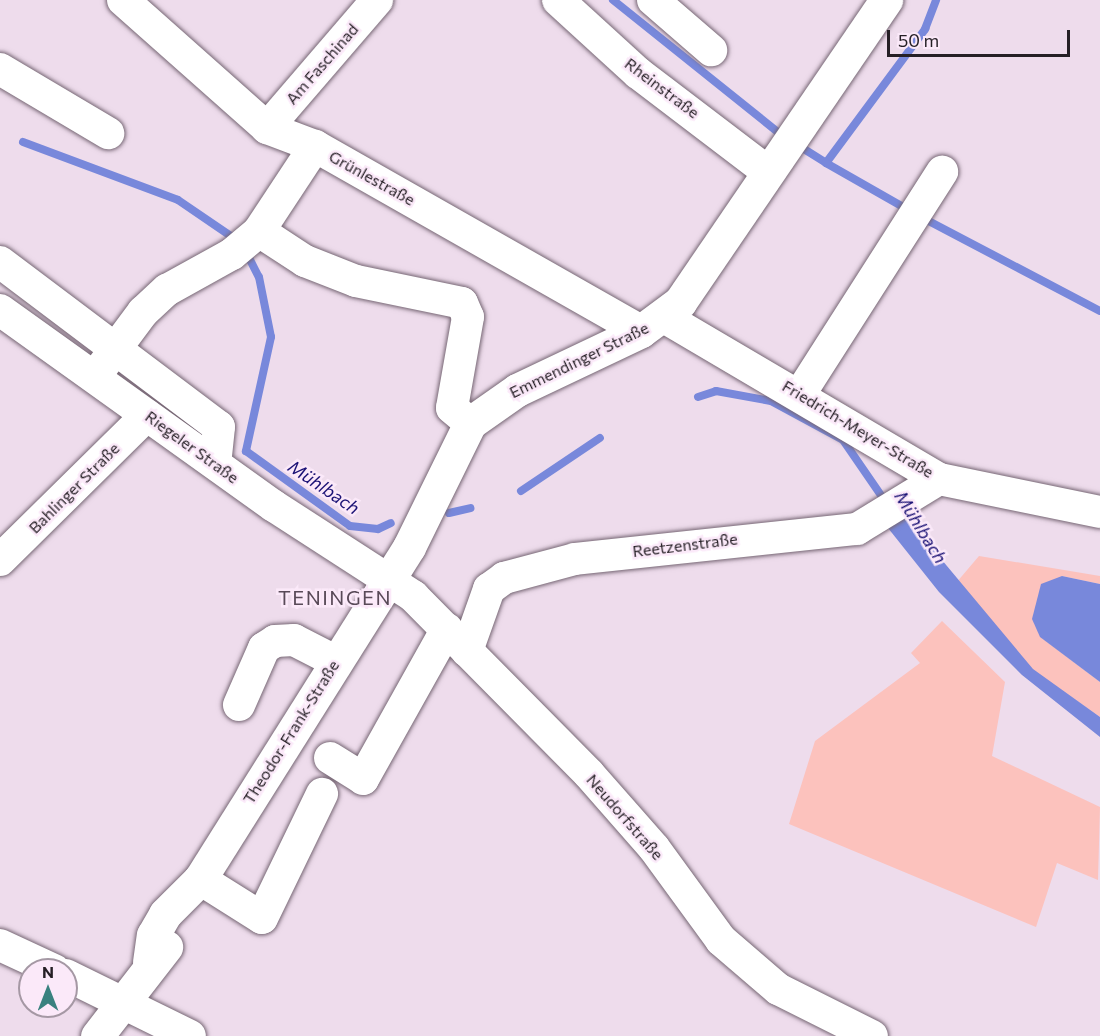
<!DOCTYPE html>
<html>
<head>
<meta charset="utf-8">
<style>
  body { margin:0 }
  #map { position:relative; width:1100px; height:1036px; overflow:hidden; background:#eedcec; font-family:Commissioner,sans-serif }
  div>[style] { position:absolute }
  .green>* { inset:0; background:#fcc2bd }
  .water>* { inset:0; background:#7888db }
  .stream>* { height:8px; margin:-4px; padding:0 4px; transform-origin:4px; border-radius:4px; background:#7888db }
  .roads { filter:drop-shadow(0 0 2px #766674) drop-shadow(0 0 2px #766674) }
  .minor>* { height:32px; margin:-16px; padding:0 16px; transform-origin:16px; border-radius:16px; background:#fff }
  .major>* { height:33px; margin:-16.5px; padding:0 16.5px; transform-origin:16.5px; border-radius:16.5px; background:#fff }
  span { translate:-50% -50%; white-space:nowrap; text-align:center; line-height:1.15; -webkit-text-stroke:5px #fbe9f9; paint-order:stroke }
  .street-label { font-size:16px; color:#251f25 }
  .water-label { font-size:18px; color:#1b1275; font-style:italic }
  .quarter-label { font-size:20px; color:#594a58; letter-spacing:1.5px }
  .north { position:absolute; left:18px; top:958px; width:60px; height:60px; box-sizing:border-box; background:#fbe9f9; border:2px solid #a598a4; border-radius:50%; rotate:0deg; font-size:16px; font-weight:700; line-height:24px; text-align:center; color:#251f25 }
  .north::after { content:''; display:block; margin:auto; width:21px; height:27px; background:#39817f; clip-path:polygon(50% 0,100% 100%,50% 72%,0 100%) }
  .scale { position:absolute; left:887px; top:30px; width:183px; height:27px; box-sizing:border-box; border:3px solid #251f25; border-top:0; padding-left:8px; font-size:18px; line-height:21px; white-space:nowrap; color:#251f25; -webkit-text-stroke:4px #fbe9f9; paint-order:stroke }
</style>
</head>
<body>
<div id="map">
  <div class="green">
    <i style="clip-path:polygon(979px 556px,1100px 576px,1100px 584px,1062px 576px,1041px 637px,1100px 682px,1100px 717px,1033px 670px,956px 583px)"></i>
    <i style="clip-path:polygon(942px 621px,1005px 682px,992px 756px,1100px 807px,1098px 880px,1057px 863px,1036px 927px,789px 824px,815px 741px,920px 663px,911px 653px)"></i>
  </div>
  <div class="water">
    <i style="clip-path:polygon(906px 517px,1033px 669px,1100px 717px,1100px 737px,1022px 675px,939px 592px,888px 528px)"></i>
    <i style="clip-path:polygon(1062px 576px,1100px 584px,1100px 682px,1040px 637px,1032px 619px,1041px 584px)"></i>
  </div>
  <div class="stream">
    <i style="left:613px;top:0;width:218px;rotate:38.7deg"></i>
    <i style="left:23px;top:142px;width:165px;rotate:20.5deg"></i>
    <i style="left:178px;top:200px;width:73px;rotate:34.3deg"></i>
    <i style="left:796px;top:144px;width:36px;rotate:32deg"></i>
    <i style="left:826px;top:163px;width:167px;rotate:-53.5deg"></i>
    <i style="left:925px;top:29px;width:31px;rotate:-69deg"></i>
    <i style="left:826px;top:163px;width:97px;rotate:29.7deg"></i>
    <i style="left:921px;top:217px;width:202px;rotate:27.7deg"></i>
    <i style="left:245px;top:250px;width:30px;rotate:63deg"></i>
    <i style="left:259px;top:277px;width:61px;rotate:78.7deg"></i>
    <i style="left:271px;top:337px;width:117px;rotate:102.4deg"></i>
    <i style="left:246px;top:451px;width:128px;rotate:35.8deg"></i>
    <i style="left:350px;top:526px;width:28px;rotate:6deg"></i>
    <i style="left:378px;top:529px;width:14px;rotate:-25deg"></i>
    <i style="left:698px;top:397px;width:19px;rotate:-18deg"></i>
    <i style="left:716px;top:391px;width:56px;rotate:10.3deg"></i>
    <i style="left:771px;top:401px;width:82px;rotate:28.4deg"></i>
    <i style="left:843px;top:440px;width:78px;rotate:55.5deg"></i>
    <i style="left:521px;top:491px;width:95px;rotate:-33.9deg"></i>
    <i style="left:449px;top:513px;width:22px;rotate:-13deg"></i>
  </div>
  <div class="roads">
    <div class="minor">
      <i style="left:123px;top:0;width:193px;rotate:41.6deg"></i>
      <i style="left:267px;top:128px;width:51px;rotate:20.6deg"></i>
      <i style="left:315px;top:146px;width:375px;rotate:29.6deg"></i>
      <i style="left:558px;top:0;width:108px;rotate:42.4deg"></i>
      <i style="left:638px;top:73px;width:163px;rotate:37.3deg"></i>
      <i style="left:653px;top:0;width:77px;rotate:40.8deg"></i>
      <i style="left:0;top:69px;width:126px;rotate:30.7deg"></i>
      <i style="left:267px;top:128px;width:169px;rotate:-49.3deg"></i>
      <i style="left:259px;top:231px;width:55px;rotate:33.1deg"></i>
      <i style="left:305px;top:261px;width:55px;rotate:21.4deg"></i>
      <i style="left:356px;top:281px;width:108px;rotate:11.7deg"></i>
      <i style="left:462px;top:303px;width:15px;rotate:67deg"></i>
      <i style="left:468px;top:317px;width:92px;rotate:100deg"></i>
      <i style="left:452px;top:408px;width:23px;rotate:40deg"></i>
      <i style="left:0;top:262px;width:274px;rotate:37deg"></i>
      <i style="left:219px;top:427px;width:36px;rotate:96deg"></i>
      <i style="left:0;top:310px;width:337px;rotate:35.6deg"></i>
      <i style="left:274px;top:506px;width:166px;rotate:32.9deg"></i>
      <i style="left:413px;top:596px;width:250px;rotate:45.3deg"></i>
      <i style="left:589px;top:774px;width:98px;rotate:48.7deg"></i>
      <i style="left:654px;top:848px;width:114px;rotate:53.9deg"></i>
      <i style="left:721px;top:940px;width:75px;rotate:40.7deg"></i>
      <i style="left:778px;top:989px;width:105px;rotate:26.6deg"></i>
      <i style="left:664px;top:317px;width:319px;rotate:30.5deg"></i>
      <i style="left:939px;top:479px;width:164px;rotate:11.6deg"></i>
      <i style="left:96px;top:375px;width:79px;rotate:-53.3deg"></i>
      <i style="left:143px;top:312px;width:33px;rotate:-43deg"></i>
      <i style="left:167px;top:290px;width:74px;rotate:-29deg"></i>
      <i style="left:232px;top:254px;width:35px;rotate:-40deg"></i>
      <i style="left:259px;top:231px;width:102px;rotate:-56.6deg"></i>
      <i style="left:800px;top:394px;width:264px;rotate:-57.4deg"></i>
      <i style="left:0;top:560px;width:206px;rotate:-44.6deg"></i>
      <i style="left:467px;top:651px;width:66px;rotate:-70.5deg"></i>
      <i style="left:489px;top:589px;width:19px;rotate:-36deg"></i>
      <i style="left:504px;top:578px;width:73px;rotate:-15deg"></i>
      <i style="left:575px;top:559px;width:284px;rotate:-6.1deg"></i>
      <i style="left:857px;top:529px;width:96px;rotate:-31.4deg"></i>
      <i style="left:239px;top:705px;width:62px;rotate:-66.3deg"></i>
      <i style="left:264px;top:648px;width:13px;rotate:-32deg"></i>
      <i style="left:275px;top:641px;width:19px;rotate:-3deg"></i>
      <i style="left:294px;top:640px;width:46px;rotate:27.1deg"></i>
      <i style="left:330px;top:758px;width:39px;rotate:32deg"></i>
      <i style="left:363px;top:779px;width:172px;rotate:-60.8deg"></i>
      <i style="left:200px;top:879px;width:73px;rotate:32.2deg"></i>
      <i style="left:262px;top:918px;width:138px;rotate:-64.2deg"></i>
      <i style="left:0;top:945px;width:60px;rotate:24.8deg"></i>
      <i style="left:66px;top:975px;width:138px;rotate:26.2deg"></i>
    </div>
    <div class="major">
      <i style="left:149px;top:962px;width:27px;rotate:-82deg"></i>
      <i style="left:153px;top:935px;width:24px;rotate:-60deg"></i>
      <i style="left:165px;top:914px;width:49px;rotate:-45deg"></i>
      <i style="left:200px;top:879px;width:392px;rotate:-57.8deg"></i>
      <i style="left:409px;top:547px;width:138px;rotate:-63.8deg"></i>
      <i style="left:470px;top:423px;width:57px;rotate:-35.1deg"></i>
      <i style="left:517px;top:390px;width:137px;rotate:-25.4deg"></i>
      <i style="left:641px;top:331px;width:49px;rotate:-36.6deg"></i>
      <i style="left:680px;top:302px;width:366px;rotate:-55.7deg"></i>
      <i style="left:97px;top:1036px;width:113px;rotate:-52.2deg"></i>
    </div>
  </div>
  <div class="street-label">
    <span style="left:322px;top:64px;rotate:-49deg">Am Faschinad</span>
    <span style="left:662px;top:88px;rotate:37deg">Rheinstraße</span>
    <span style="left:372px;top:178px;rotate:29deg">Grünlestraße</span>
    <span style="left:579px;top:360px;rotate:-26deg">Emmendinger Straße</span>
    <span style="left:858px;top:429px;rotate:31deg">Friedrich-Meyer-Straße</span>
    <span style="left:192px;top:447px;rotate:36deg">Riegeler Straße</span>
    <span style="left:74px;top:488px;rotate:-45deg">Bahlinger Straße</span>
    <span style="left:685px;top:545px;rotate:-7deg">Reetzenstraße</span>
    <span style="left:291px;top:732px;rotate:-58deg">Theodor-Frank-Straße</span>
    <span style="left:625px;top:817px;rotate:49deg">Neudorfstraße</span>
  </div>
  <div class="water-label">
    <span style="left:324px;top:487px;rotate:34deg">Mühlbach</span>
    <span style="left:921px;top:527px;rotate:58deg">Mühlbach</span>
  </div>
  <div class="quarter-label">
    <span style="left:335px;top:597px">TENINGEN</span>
  </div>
  <div class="north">N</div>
  <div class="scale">50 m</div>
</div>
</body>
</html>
